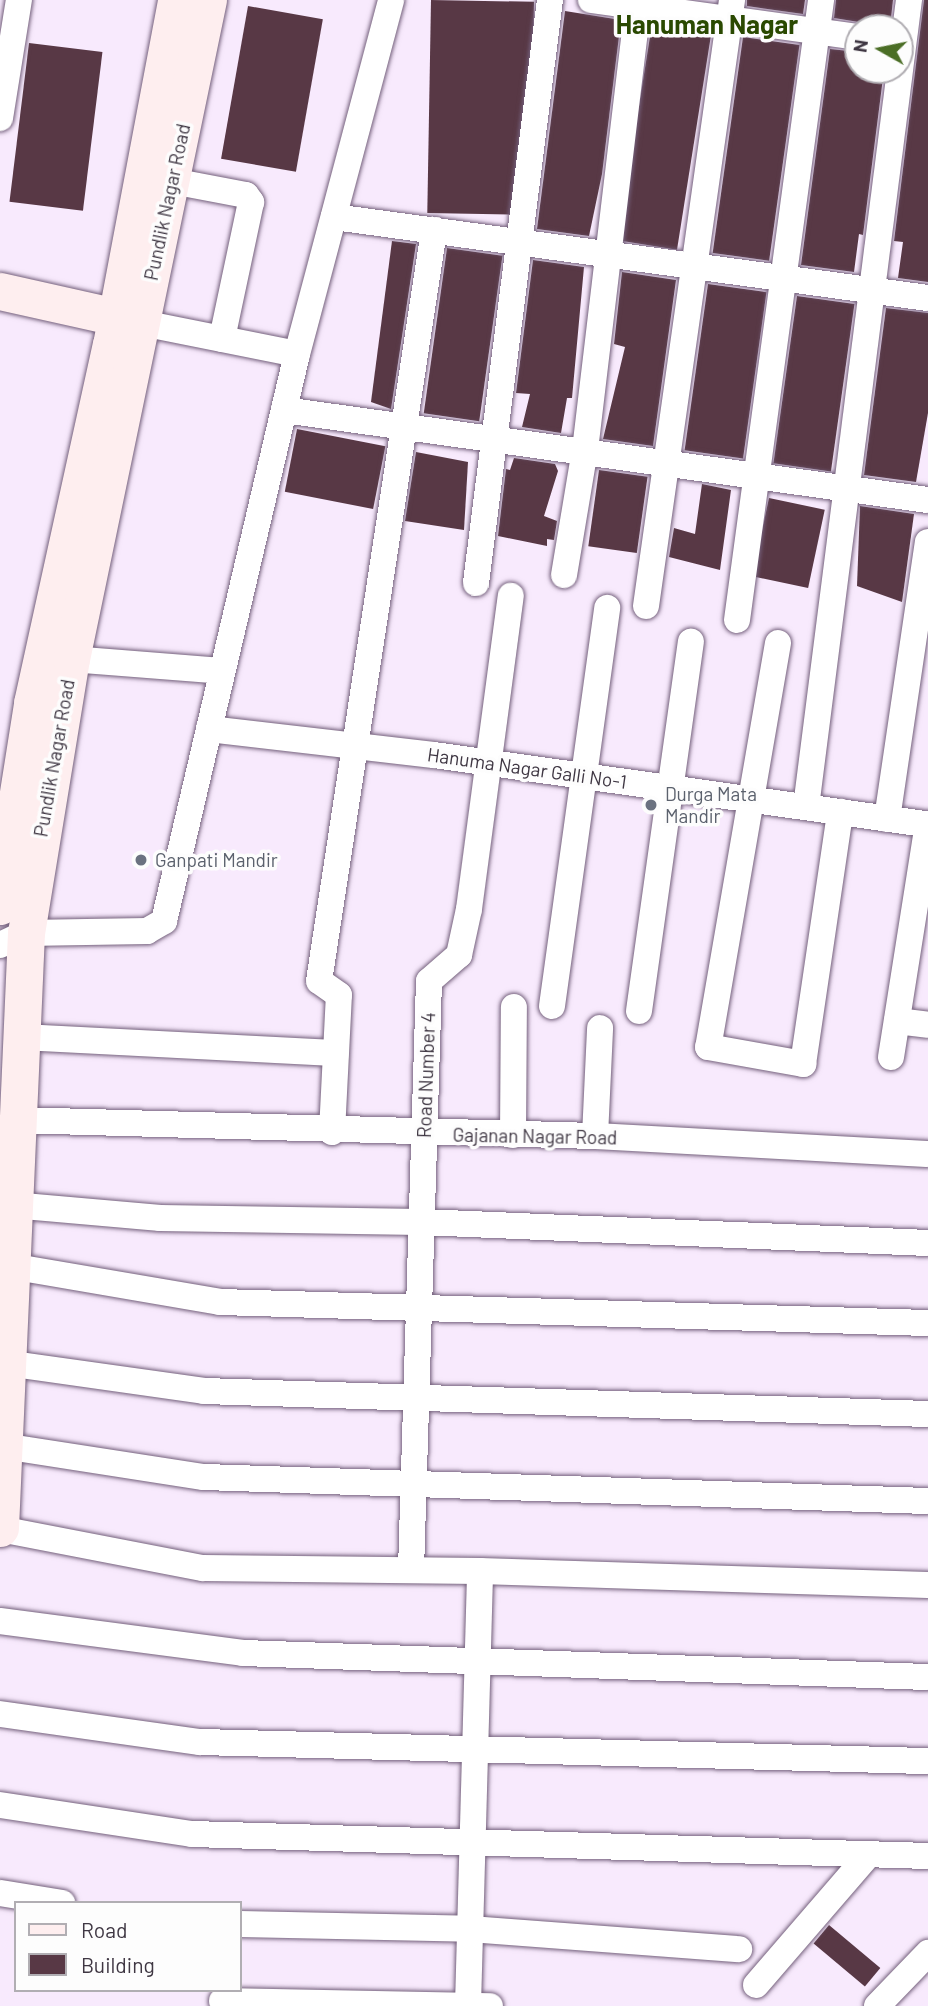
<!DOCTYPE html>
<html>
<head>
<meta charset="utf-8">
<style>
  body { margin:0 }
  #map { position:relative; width:928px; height:2006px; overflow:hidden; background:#f8eafd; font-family:Barlow,sans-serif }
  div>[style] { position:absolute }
  .building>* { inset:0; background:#583845; transform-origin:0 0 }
  .roads { filter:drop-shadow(0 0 2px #74607c) drop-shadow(0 0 2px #74607c) }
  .street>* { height:26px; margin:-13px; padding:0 13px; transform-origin:13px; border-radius:13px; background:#fff }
  .secondary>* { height:37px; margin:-18.5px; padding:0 18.5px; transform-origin:18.5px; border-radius:18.5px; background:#feeeef }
  .dots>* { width:19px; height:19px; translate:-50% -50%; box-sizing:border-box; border:4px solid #fdfdfd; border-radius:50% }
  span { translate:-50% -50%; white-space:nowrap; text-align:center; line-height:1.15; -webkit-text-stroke:7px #fdfdfd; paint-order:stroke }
  .street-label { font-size:19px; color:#3f3743 }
  .worship-label { font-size:19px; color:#5b616d }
  .left { translate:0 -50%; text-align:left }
  .district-label { font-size:26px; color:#2a4901; font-weight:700 }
  .legend { position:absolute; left:14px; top:1901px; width:228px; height:91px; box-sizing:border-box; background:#fdfdfd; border:2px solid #b1aeb3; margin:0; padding:9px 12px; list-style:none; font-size:21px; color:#3f3743 }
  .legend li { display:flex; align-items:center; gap:14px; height:35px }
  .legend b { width:35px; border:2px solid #b1aeb3 }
  .north { position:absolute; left:844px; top:14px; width:70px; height:70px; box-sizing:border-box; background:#fdfdfd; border:2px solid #b1aeb3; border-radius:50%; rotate:279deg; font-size:19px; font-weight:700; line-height:28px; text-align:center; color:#3f3743 }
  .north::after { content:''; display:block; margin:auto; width:24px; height:32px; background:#4b6e26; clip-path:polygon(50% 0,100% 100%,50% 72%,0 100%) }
</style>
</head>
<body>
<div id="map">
  <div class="building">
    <i style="left:431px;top:0;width:103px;height:213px;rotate:1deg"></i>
    <i style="clip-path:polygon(747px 0,805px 0,803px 14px,747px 6px)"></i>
    <i style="clip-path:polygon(836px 0,893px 0,890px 27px,834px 18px)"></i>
    <i style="clip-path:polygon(924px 0,928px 0,928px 282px,898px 278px,903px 242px,894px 241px)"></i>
    <i style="left:248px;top:6px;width:76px;height:155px;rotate:10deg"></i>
    <i style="clip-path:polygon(565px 11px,621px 20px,602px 174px,589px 236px,537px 229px)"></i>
    <i style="left:652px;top:24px;width:60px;height:219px;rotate:9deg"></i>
    <i style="left:743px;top:37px;width:57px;height:218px;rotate:8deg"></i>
    <i style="left:29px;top:43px;width:74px;height:160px;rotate:7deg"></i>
    <i style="clip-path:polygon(830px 49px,858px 52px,858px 70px,884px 70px,863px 235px,859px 234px,854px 272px,801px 265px)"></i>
    <i style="clip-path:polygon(392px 241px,416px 244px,391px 409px,371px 402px)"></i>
    <i style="left:447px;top:248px;width:56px;height:167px;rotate:8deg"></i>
    <i style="clip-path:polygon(533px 260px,584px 267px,572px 398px,567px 398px,561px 433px,522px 427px,530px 394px,516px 393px)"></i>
    <i style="clip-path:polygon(622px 272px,676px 280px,653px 446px,603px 439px,625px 347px,614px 344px)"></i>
    <i style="left:708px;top:284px;width:59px;height:168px;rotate:8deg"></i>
    <i style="left:797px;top:296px;width:58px;height:169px;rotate:8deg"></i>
    <i style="clip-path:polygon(886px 308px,928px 313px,928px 413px,916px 482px,864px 475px)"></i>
    <i style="left:297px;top:429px;width:90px;height:64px;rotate:11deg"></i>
    <i style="clip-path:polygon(416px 452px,468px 462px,464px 530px,405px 521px)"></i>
    <i style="clip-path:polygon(514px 458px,555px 464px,558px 471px,544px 516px,557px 521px,554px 540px,547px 539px,547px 546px,498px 536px,506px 469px,510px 470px)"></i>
    <i style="left:599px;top:470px;width:49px;height:77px;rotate:8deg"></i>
    <i style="clip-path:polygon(702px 484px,731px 490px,720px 570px,669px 557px,674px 528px,695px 534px)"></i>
    <i style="left:769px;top:498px;width:57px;height:80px;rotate:12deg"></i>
    <i style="clip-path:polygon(860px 506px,914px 514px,902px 602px,857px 586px)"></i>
    <i style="left:829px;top:1925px;width:67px;height:24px;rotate:40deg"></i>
  </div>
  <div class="roads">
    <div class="street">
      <i style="left:591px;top:0;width:270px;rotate:7.9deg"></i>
      <i style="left:0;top:118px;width:120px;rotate:-80.9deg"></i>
      <i style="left:172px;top:181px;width:75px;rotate:10.7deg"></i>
      <i style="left:246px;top:195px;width:9px;rotate:54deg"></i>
      <i style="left:251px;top:202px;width:140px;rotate:102deg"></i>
      <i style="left:334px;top:217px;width:599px;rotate:7.77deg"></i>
      <i style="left:142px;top:323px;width:158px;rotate:11.3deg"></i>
      <i style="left:284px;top:410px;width:650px;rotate:7.96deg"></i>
      <i style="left:564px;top:575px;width:127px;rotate:-80.5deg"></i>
      <i style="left:585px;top:450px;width:453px;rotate:-83.2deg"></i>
      <i style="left:476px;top:583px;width:588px;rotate:-82.77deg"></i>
      <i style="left:646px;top:606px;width:612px;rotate:-81.92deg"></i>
      <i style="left:737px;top:620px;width:626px;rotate:-82.28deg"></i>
      <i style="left:778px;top:643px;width:410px;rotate:99.8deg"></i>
      <i style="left:708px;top:1047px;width:97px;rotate:10.1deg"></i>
      <i style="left:803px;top:1064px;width:255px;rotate:-81.6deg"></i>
      <i style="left:71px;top:659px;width:151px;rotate:4.5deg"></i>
      <i style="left:209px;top:729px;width:226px;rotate:6.6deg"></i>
      <i style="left:434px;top:755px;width:499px;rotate:8deg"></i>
      <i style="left:806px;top:807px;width:814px;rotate:-82.73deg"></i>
      <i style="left:887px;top:819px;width:280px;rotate:-81.6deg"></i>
      <i style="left:0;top:945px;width:29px;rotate:-25deg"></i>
      <i style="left:26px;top:933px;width:121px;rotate:-0.9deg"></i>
      <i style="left:147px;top:931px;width:20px;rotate:-30deg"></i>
      <i style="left:164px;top:921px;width:582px;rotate:-76.8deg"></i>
      <i style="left:297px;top:354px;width:366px;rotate:-75.1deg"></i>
      <i style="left:552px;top:1006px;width:402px;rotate:-82.1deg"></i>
      <i style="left:639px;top:1011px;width:373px;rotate:-82deg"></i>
      <i style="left:897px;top:1021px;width:31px;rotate:7deg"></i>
      <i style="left:20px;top:1037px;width:316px;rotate:2.9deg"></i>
      <i style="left:891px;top:1057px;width:236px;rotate:-81deg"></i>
      <i style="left:15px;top:1120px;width:580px;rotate:1.58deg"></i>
      <i style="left:595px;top:1136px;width:333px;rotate:3.1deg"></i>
      <i style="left:332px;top:1132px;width:137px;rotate:-87.1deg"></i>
      <i style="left:339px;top:995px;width:24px;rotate:-145deg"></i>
      <i style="left:319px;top:981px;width:760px;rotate:-81.29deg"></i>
      <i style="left:513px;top:1135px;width:128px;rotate:-89.6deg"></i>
      <i style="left:595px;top:1136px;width:108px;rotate:-87.3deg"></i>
      <i style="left:12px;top:1205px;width:149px;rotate:5deg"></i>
      <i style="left:160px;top:1218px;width:261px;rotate:0.9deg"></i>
      <i style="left:421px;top:1222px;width:507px;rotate:2.37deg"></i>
      <i style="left:10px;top:1266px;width:213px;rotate:9.7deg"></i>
      <i style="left:220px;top:1302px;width:708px;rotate:1.7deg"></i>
      <i style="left:6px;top:1363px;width:200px;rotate:8deg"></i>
      <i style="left:204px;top:1391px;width:724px;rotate:1.82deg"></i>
      <i style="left:3px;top:1446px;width:203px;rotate:8.8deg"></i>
      <i style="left:204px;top:1477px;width:724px;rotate:1.9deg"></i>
      <i style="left:0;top:1529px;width:207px;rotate:10.9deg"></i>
      <i style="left:203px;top:1568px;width:277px;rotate:0.6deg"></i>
      <i style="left:480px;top:1571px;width:448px;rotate:1.8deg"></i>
      <i style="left:411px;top:1570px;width:589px;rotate:-88.25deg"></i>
      <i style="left:429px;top:981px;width:40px;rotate:-41deg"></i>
      <i style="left:459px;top:955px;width:47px;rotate:-77.7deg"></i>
      <i style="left:469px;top:909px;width:316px;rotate:-82.4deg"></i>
      <i style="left:0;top:1621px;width:245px;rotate:7.5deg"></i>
      <i style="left:243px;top:1653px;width:685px;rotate:2.01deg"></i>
      <i style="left:0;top:1714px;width:202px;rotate:8deg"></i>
      <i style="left:200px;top:1742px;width:728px;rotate:1.5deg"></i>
      <i style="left:0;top:1805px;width:194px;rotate:8.6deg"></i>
      <i style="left:192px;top:1834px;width:736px;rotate:1.71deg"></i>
      <i style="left:0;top:1893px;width:63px;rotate:9.2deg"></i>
      <i style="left:240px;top:1924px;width:230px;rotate:1.2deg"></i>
      <i style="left:470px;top:1929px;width:270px;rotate:4.3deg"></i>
      <i style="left:756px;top:1985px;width:173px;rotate:-49.2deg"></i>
      <i style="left:222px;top:2001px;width:268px;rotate:1.1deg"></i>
      <i style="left:468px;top:2005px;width:434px;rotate:-88.4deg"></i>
      <i style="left:877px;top:2006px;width:74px;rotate:-46.1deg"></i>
    </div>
    <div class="secondary">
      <i style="left:0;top:291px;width:142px;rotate:12.6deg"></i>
      <i style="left:0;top:906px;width:206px;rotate:-81deg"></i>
      <i style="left:32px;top:703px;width:367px;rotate:-77.6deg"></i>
      <i style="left:111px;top:345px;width:351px;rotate:-79.3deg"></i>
      <i style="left:0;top:1528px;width:596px;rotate:-87.5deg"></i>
      <i style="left:26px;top:933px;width:278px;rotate:-80.7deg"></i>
      <i style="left:71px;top:659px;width:673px;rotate:-78.26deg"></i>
    </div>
  </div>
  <div class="dots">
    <i style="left:651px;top:805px;background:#6b7280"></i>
    <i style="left:141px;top:860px;background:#6b7280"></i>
  </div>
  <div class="street-label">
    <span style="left:167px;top:202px;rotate:-78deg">Pundlik Nagar Road</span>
    <span style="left:54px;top:758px;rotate:-80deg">Pundlik Nagar Road</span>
    <span style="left:527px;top:768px;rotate:8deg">Hanuma Nagar Galli No-1</span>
    <span style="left:426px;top:1075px;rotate:-88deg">Road Number 4</span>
    <span style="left:535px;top:1136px;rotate:1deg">Gajanan Nagar Road</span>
  </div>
  <div class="worship-label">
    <span class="left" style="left:665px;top:805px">Durga Mata<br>Mandir</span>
    <span class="left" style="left:155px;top:860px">Ganpati Mandir</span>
  </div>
  <div class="district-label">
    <span style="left:707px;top:24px">Hanuman Nagar</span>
  </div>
  <ul class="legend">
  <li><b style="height:9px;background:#feeeef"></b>Road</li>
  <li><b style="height:19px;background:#583845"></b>Building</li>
  </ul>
  <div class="north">N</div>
</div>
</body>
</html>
